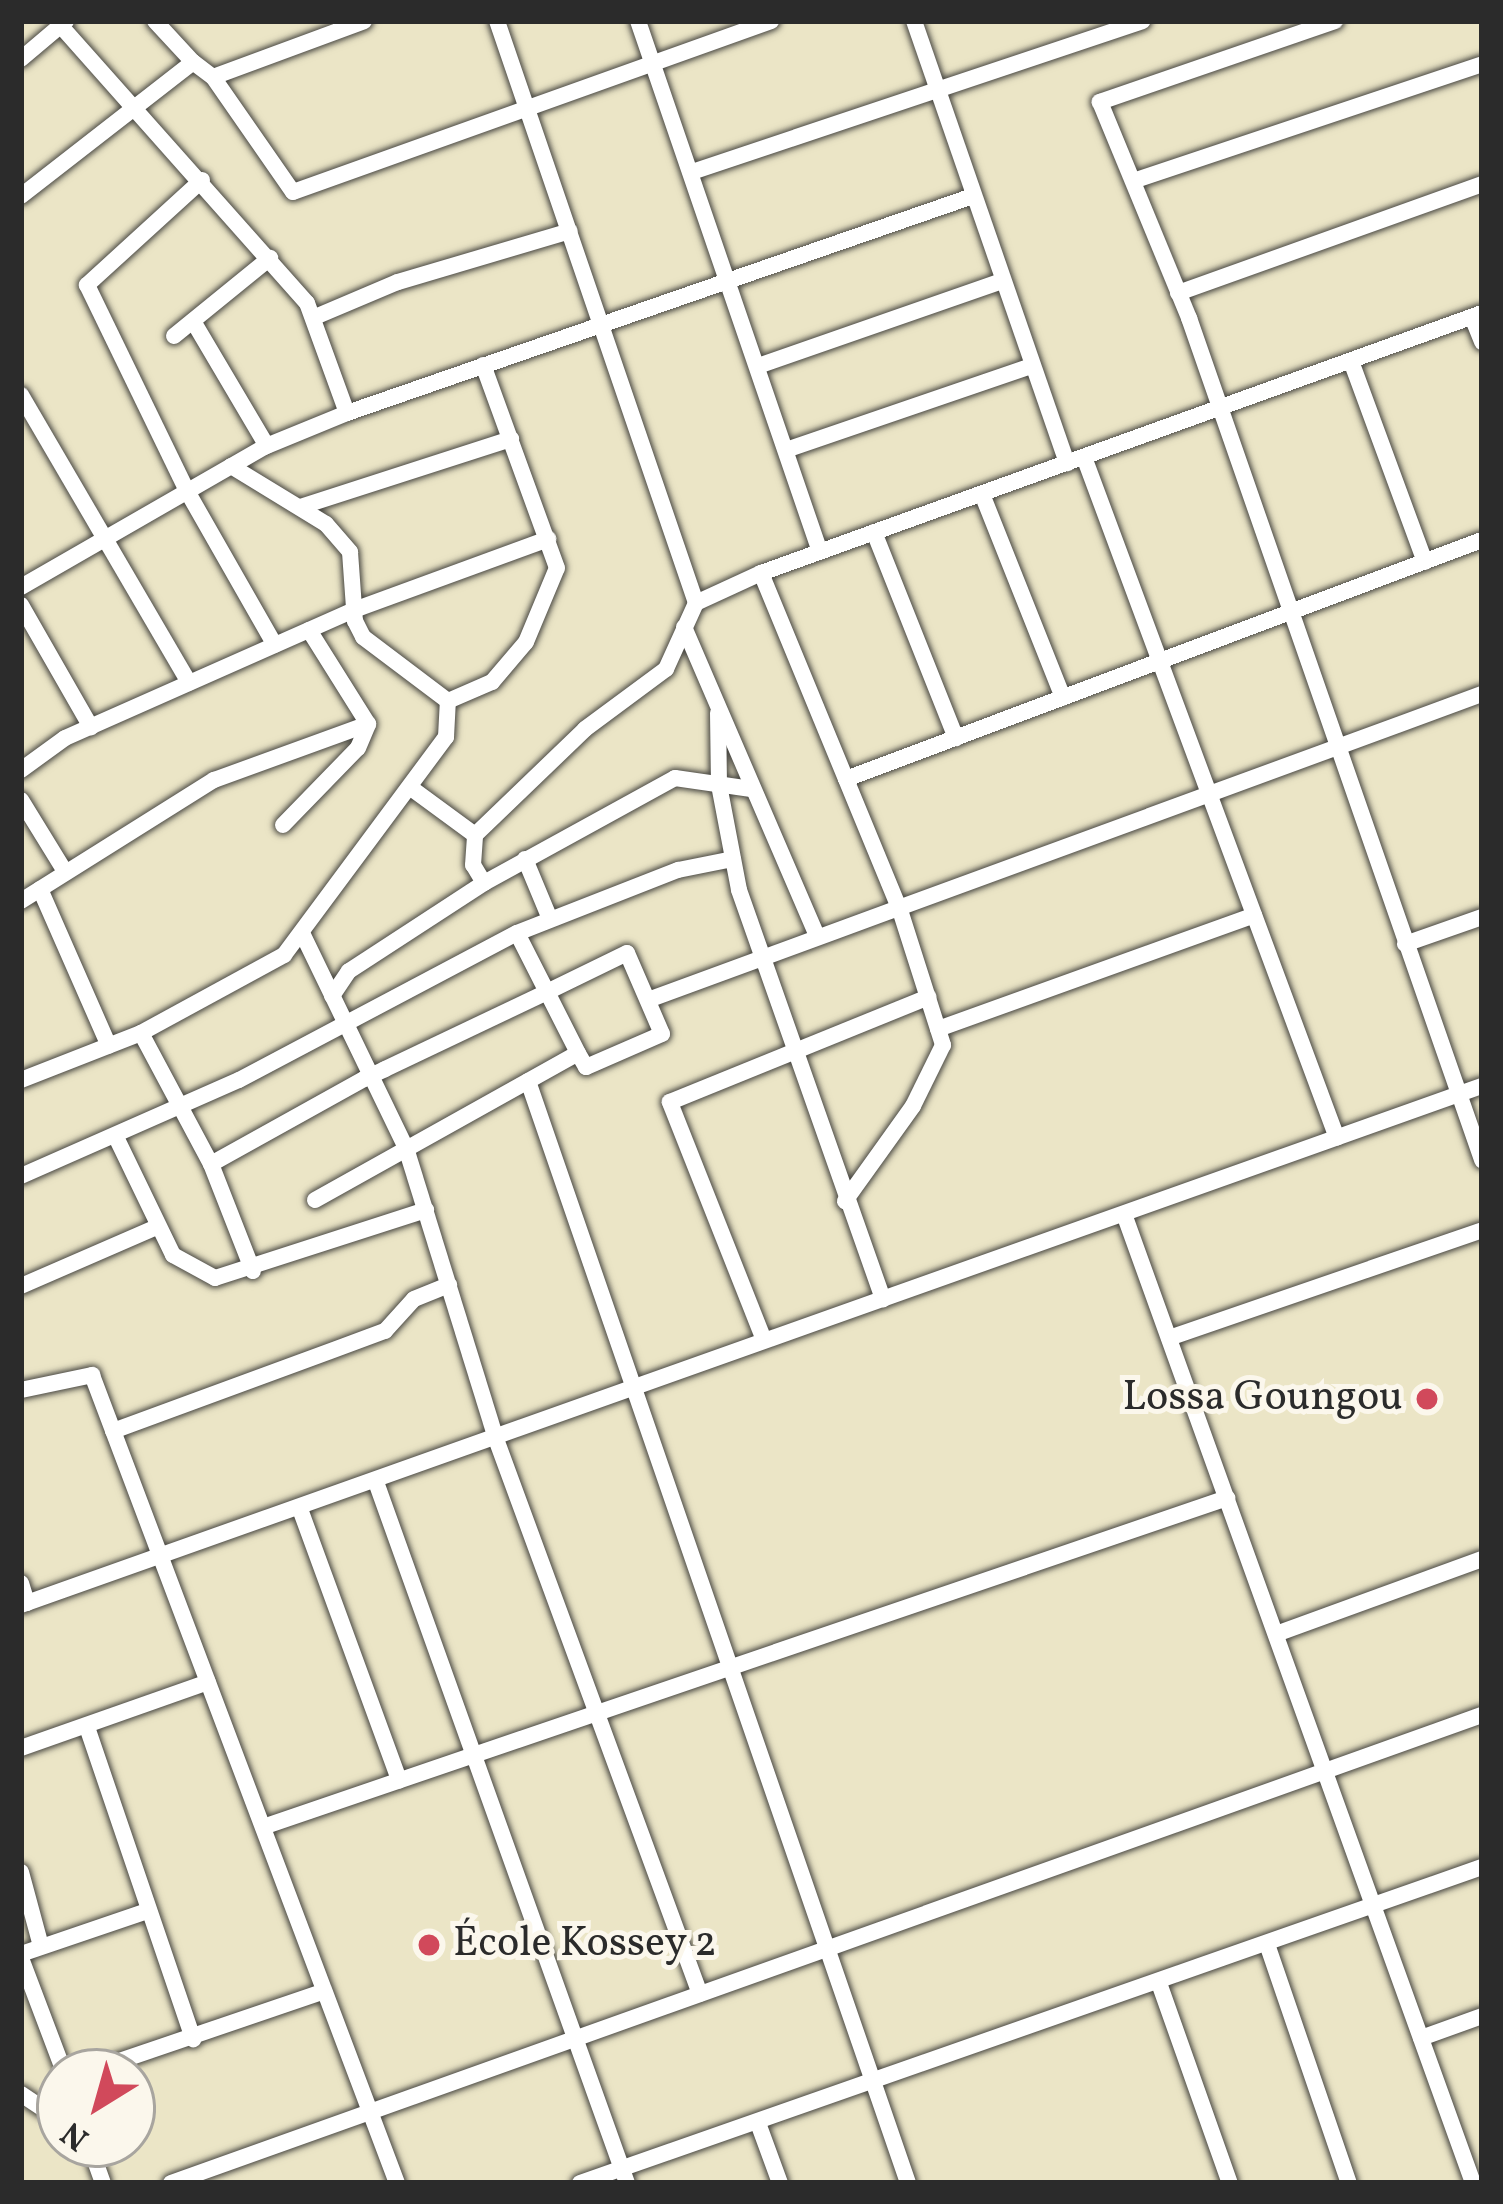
<!DOCTYPE html>
<html>
<head>
<meta charset="utf-8">
<style>
  body { margin:0 }
  #map { position:relative; width:1503px; height:2204px; overflow:hidden; background:#ebe5c6; font-family:Vollkorn,serif }
  div>[style] { position:absolute }
  .roads { filter:drop-shadow(0 0 3px #484742) drop-shadow(0 0 3px #484742) }
  .minor>* { height:16px; margin:-8px; padding:0 8px; transform-origin:8px; border-radius:8px; background:#fff }
  .dots>* { width:33px; height:33px; translate:-50% -50%; box-sizing:border-box; border:6px solid #fbf7ec; border-radius:50% }
  span { translate:-50% -50%; white-space:nowrap; text-align:center; line-height:1.15; -webkit-text-stroke:10px #fbf7ec; paint-order:stroke }
  .poi-label { font-size:42px; color:#2b2b2b }
  .right { translate:-100% -50%; text-align:right }
  .left { translate:0 -50%; text-align:left }
  .frame { position:absolute; inset:0; border:24px solid #2b2b2b; pointer-events:none }
  .north { position:absolute; left:36px; top:2048px; width:120px; height:120px; box-sizing:border-box; background:#fbf7ec; border:3px solid #a8a59f; border-radius:50%; rotate:217deg; font-size:33px; font-weight:700; line-height:48px; text-align:center; color:#2b2b2b }
  .north::after { content:''; display:block; margin:auto; width:42px; height:54px; background:#d1495b; clip-path:polygon(50% 0,100% 100%,50% 72%,0 100%) }
</style>
</head>
<body>
<div id="map">
  <div class="roads">
    <div class="minor">
      <i style="left:155px;top:21px;width:56px;rotate:47.2deg"></i>
      <i style="left:497px;top:21px;width:615px;rotate:71.12deg"></i>
      <i style="left:638px;top:21px;width:561px;rotate:71.08deg"></i>
      <i style="left:914px;top:21px;width:468px;rotate:70.9deg"></i>
      <i style="left:1335px;top:21px;width:249px;rotate:161deg"></i>
      <i style="left:1100px;top:102px;width:234px;rotate:67.6deg"></i>
      <i style="left:1189px;top:318px;width:892px;rotate:70.81deg"></i>
      <i style="left:60px;top:25px;width:372px;rotate:48.4deg"></i>
      <i style="left:307px;top:303px;width:117px;rotate:70deg"></i>
      <i style="left:21px;top:59px;width:59px;rotate:-40.2deg"></i>
      <i style="left:213px;top:77px;width:161px;rotate:-20.3deg"></i>
      <i style="left:692px;top:172px;width:475px;rotate:-18.5deg"></i>
      <i style="left:202px;top:180px;width:156px;rotate:137.6deg"></i>
      <i style="left:87px;top:285px;width:229px;rotate:64.1deg"></i>
      <i style="left:187px;top:491px;width:177px;rotate:60.3deg"></i>
      <i style="left:1133px;top:181px;width:368px;rotate:-18.5deg"></i>
      <i style="left:21px;top:196px;width:218px;rotate:-37.9deg"></i>
      <i style="left:193px;top:62px;width:25px;rotate:37deg"></i>
      <i style="left:213px;top:77px;width:140px;rotate:55.2deg"></i>
      <i style="left:293px;top:192px;width:508px;rotate:-19.68deg"></i>
      <i style="left:1178px;top:293px;width:323px;rotate:-19.7deg"></i>
      <i style="left:315px;top:317px;width:90px;rotate:-22.9deg"></i>
      <i style="left:398px;top:282px;width:179px;rotate:-16.5deg"></i>
      <i style="left:1472px;top:317px;width:27px;rotate:68deg"></i>
      <i style="left:193px;top:321px;width:145px;rotate:59.4deg"></i>
      <i style="left:174px;top:336px;width:124px;rotate:-39.1deg"></i>
      <i style="left:1351px;top:361px;width:214px;rotate:69.8deg"></i>
      <i style="left:758px;top:366px;width:255px;rotate:-19.2deg"></i>
      <i style="left:21px;top:395px;width:333px;rotate:59.7deg"></i>
      <i style="left:786px;top:450px;width:257px;rotate:-18.9deg"></i>
      <i style="left:1084px;top:457px;width:726px;rotate:69.62deg"></i>
      <i style="left:231px;top:466px;width:111px;rotate:31.4deg"></i>
      <i style="left:326px;top:524px;width:37px;rotate:49deg"></i>
      <i style="left:350px;top:552px;width:69px;rotate:85.9deg"></i>
      <i style="left:355px;top:621px;width:18px;rotate:63deg"></i>
      <i style="left:363px;top:637px;width:106px;rotate:37deg"></i>
      <i style="left:982px;top:494px;width:219px;rotate:68.3deg"></i>
      <i style="left:300px;top:507px;width:222px;rotate:-17.9deg"></i>
      <i style="left:874px;top:532px;width:222px;rotate:68.3deg"></i>
      <i style="left:761px;top:573px;width:361px;rotate:67.6deg"></i>
      <i style="left:899px;top:907px;width:145px;rotate:72.3deg"></i>
      <i style="left:943px;top:1045px;width:68px;rotate:116.2deg"></i>
      <i style="left:913px;top:1106px;width:117px;rotate:125.6deg"></i>
      <i style="left:21px;top:587px;width:280px;rotate:-29.9deg"></i>
      <i style="left:264px;top:447px;width:90px;rotate:-22.3deg"></i>
      <i style="left:347px;top:413px;width:659px;rotate:-19.12deg"></i>
      <i style="left:21px;top:605px;width:141px;rotate:60.2deg"></i>
      <i style="left:684px;top:627px;width:336px;rotate:66.7deg"></i>
      <i style="left:309px;top:630px;width:111px;rotate:57.9deg"></i>
      <i style="left:718px;top:713px;width:72px;rotate:89.2deg"></i>
      <i style="left:719px;top:785px;width:107px;rotate:79.2deg"></i>
      <i style="left:739px;top:890px;width:434px;rotate:70.6deg"></i>
      <i style="left:21px;top:770px;width:54px;rotate:-36deg"></i>
      <i style="left:65px;top:738px;width:316px;rotate:-23.9deg"></i>
      <i style="left:354px;top:610px;width:207px;rotate:-20.1deg"></i>
      <i style="left:846px;top:779px;width:679px;rotate:-20.6deg"></i>
      <i style="left:411px;top:788px;width:79px;rotate:36.3deg"></i>
      <i style="left:21px;top:800px;width:82px;rotate:58.4deg"></i>
      <i style="left:283px;top:825px;width:107px;rotate:-45.8deg"></i>
      <i style="left:358px;top:748px;width:26px;rotate:-67deg"></i>
      <i style="left:525px;top:859px;width:65px;rotate:67.4deg"></i>
      <i style="left:484px;top:883px;width:21px;rotate:-121deg"></i>
      <i style="left:473px;top:865px;width:30px;rotate:-86deg"></i>
      <i style="left:475px;top:835px;width:153px;rotate:-43.9deg"></i>
      <i style="left:585px;top:729px;width:101px;rotate:-36.5deg"></i>
      <i style="left:666px;top:669px;width:72px;rotate:-65.6deg"></i>
      <i style="left:696px;top:603px;width:72px;rotate:-24.8deg"></i>
      <i style="left:761px;top:573px;width:766px;rotate:-19.83deg"></i>
      <i style="left:40px;top:889px;width:171px;rotate:66.3deg"></i>
      <i style="left:21px;top:901px;width:228px;rotate:-32.1deg"></i>
      <i style="left:214px;top:780px;width:164px;rotate:-20deg"></i>
      <i style="left:303px;top:935px;width:237px;rotate:64.2deg"></i>
      <i style="left:406px;top:1148px;width:305px;rotate:72.8deg"></i>
      <i style="left:496px;top:1439px;width:591px;rotate:69.82deg"></i>
      <i style="left:1405px;top:944px;width:82px;rotate:-19.3deg"></i>
      <i style="left:332px;top:996px;width:30px;rotate:-56deg"></i>
      <i style="left:349px;top:971px;width:161px;rotate:-33.1deg"></i>
      <i style="left:484px;top:883px;width:218px;rotate:-28.8deg"></i>
      <i style="left:675px;top:778px;width:77px;rotate:8.2deg"></i>
      <i style="left:648px;top:1000px;width:888px;rotate:-20.15deg"></i>
      <i style="left:938px;top:1029px;width:336px;rotate:-19.8deg"></i>
      <i style="left:141px;top:1033px;width:149px;rotate:61.9deg"></i>
      <i style="left:211px;top:1164px;width:115px;rotate:68.6deg"></i>
      <i style="left:21px;top:1080px;width:129px;rotate:-21.4deg"></i>
      <i style="left:141px;top:1033px;width:163px;rotate:-28.6deg"></i>
      <i style="left:284px;top:955px;width:272px;rotate:-53.4deg"></i>
      <i style="left:446px;top:737px;width:36px;rotate:-87deg"></i>
      <i style="left:448px;top:701px;width:48px;rotate:-23.4deg"></i>
      <i style="left:492px;top:682px;width:52px;rotate:-49.6deg"></i>
      <i style="left:526px;top:642px;width:80px;rotate:-67.3deg"></i>
      <i style="left:557px;top:568px;width:216px;rotate:-110deg"></i>
      <i style="left:528px;top:1081px;width:1166px;rotate:70.97deg"></i>
      <i style="left:116px;top:1137px;width:131px;rotate:64.2deg"></i>
      <i style="left:173px;top:1255px;width:48px;rotate:28.7deg"></i>
      <i style="left:215px;top:1278px;width:222px;rotate:-17.9deg"></i>
      <i style="left:211px;top:1164px;width:175px;rotate:-29.1deg"></i>
      <i style="left:364px;top:1079px;width:23px;rotate:-25deg"></i>
      <i style="left:385px;top:1069px;width:179px;rotate:-25.4deg"></i>
      <i style="left:547px;top:992px;width:89px;rotate:-26deg"></i>
      <i style="left:627px;top:953px;width:88px;rotate:66.6deg"></i>
      <i style="left:662px;top:1034px;width:83px;rotate:156.5deg"></i>
      <i style="left:586px;top:1067px;width:16px;rotate:-120deg"></i>
      <i style="left:578px;top:1053px;width:68px;rotate:-116.9deg"></i>
      <i style="left:547px;top:992px;width:66px;rotate:-117deg"></i>
      <i style="left:21px;top:1176px;width:238px;rotate:-23.8deg"></i>
      <i style="left:239px;top:1080px;width:314px;rotate:-27.9deg"></i>
      <i style="left:517px;top:933px;width:173px;rotate:-21.4deg"></i>
      <i style="left:678px;top:870px;width:56px;rotate:-11.3deg"></i>
      <i style="left:315px;top:1200px;width:301px;rotate:-29.2deg"></i>
      <i style="left:1124px;top:1214px;width:1030px;rotate:70.19deg"></i>
      <i style="left:21px;top:1286px;width:148px;rotate:-23.5deg"></i>
      <i style="left:1169px;top:1338px;width:331px;rotate:-19deg"></i>
      <i style="left:764px;top:1340px;width:256px;rotate:-111.6deg"></i>
      <i style="left:670px;top:1102px;width:279px;rotate:-22.1deg"></i>
      <i style="left:21px;top:1390px;width:73px;rotate:-11.9deg"></i>
      <i style="left:92px;top:1375px;width:864px;rotate:69.32deg"></i>
      <i style="left:113px;top:1431px;width:290px;rotate:-20.2deg"></i>
      <i style="left:385px;top:1331px;width:43px;rotate:-47.8deg"></i>
      <i style="left:414px;top:1299px;width:38px;rotate:-22deg"></i>
      <i style="left:376px;top:1482px;width:745px;rotate:70.3deg"></i>
      <i style="left:300px;top:1509px;width:289px;rotate:69.9deg"></i>
      <i style="left:21px;top:1583px;width:21px;rotate:73deg"></i>
      <i style="left:21px;top:1605px;width:1550px;rotate:-19.56deg"></i>
      <i style="left:1276px;top:1634px;width:219px;rotate:-20deg"></i>
      <i style="left:87px;top:1727px;width:330px;rotate:71.2deg"></i>
      <i style="left:21px;top:1748px;width:198px;rotate:-19.4deg"></i>
      <i style="left:263px;top:1827px;width:1019px;rotate:-18.84deg"></i>
      <i style="left:21px;top:1872px;width:77px;rotate:74.9deg"></i>
      <i style="left:1267px;top:1944px;width:253px;rotate:71.1deg"></i>
      <i style="left:21px;top:1954px;width:133px;rotate:-18.8deg"></i>
      <i style="left:21px;top:1958px;width:122px;rotate:69.3deg"></i>
      <i style="left:1159px;top:1983px;width:212px;rotate:70.5deg"></i>
      <i style="left:1421px;top:2038px;width:65px;rotate:-19.8deg"></i>
      <i style="left:87px;top:2072px;width:248px;rotate:-18.8deg"></i>
      <i style="left:21px;top:2094px;width:47px;rotate:33.7deg"></i>
      <i style="left:758px;top:2123px;width:64px;rotate:69.9deg"></i>
      <i style="left:89px;top:2144px;width:41px;rotate:70.3deg"></i>
      <i style="left:171px;top:2183px;width:1392px;rotate:-19.65deg"></i>
      <i style="left:580px;top:2183px;width:956px;rotate:-19.31deg"></i>
    </div>
  </div>
  <div class="dots">
    <i style="left:1427px;top:1399px;background:#d1495b"></i>
    <i style="left:429px;top:1945px;background:#d1495b"></i>
  </div>
  <div class="poi-label">
    <span class="right" style="left:1403px;top:1399px">Lossa Goungou</span>
    <span class="left" style="left:453px;top:1945px">École Kossey 2</span>
  </div>
  <div class="frame"></div>
  <div class="north">N</div>
</div>
</body>
</html>
